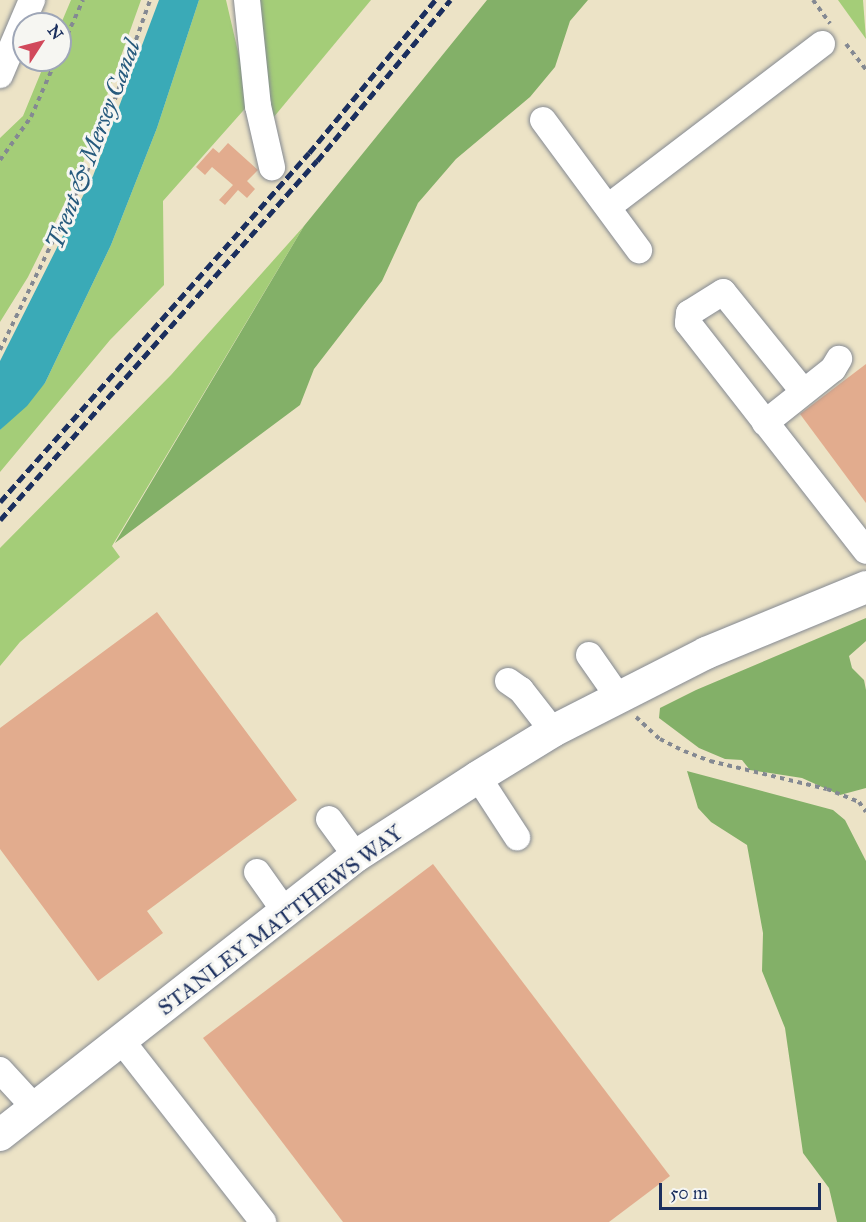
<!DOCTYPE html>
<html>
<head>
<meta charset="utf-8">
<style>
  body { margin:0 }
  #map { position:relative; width:866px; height:1222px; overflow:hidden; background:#ece3c6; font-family:"IM FELL Great Primer",serif }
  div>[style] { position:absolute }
  .green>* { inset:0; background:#a4cd78 }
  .forest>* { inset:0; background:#83b068 }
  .water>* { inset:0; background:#3aaab7 }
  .building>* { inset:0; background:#e2ac8e }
  .path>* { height:4px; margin-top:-2px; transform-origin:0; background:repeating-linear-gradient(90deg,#848992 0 4.5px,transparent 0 9px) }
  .roads { filter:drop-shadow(0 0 2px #848992) drop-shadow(0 0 2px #848992) }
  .minor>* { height:26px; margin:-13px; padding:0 13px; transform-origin:13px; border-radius:13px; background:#fff }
  .major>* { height:32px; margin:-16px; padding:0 16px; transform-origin:16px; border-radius:16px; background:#fff }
  .rail>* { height:4.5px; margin-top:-2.25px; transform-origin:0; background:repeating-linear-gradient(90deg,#1b2f5e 0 9px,transparent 0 13.5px) }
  span { translate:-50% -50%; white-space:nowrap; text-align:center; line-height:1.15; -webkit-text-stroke:6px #f6f6f2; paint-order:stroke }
  .street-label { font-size:22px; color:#1b2f5e }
  .water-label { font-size:24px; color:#265a7d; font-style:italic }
  .north { position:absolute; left:12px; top:12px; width:60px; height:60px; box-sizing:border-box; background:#f6f6f2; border:2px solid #9ea6b7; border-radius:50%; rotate:54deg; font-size:16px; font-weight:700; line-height:24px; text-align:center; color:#1b2f5e }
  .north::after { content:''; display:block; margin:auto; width:21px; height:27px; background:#d1495b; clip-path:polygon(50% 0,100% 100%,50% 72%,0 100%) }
  .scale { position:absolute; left:659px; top:1183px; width:162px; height:27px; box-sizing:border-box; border:3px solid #1b2f5e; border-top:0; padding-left:8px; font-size:18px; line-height:21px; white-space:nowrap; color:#1b2f5e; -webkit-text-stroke:4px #f6f6f2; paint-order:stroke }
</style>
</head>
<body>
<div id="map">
  <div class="green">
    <i style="clip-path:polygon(71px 0,141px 0,79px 174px,28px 277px,0 322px,0 138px,23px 116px,46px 60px,60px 60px,60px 26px)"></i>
    <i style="clip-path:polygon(199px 0,226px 0,250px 103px,163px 201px,164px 285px,110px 340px,0 472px,0 430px,45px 383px,111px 245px,157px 128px)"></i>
    <i style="clip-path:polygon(259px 0,371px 0,273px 118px,259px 34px)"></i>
    <i style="clip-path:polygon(838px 0,863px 0,866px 39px)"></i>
    <i style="clip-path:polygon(304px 226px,112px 546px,120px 557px,20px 642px,0 666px,0 548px,171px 375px)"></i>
  </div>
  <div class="forest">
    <i style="clip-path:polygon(487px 0,588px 0,570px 21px,555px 67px,530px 97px,456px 159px,418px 203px,382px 281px,314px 369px,300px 405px,115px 543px,304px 226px)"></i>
    <i style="clip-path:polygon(866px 618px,866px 641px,849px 656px,852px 668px,864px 680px,866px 690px,866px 788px,840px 795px,802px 778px,750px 770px,742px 760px,725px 759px,699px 748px,659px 718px,660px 708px,696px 690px)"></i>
    <i style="clip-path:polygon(687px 771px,833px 810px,845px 820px,866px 861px,866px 1222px,837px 1222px,829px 1188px,803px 1153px,785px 1028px,762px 971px,763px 933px,747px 845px,711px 822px,698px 808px)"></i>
  </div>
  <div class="water">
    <i style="clip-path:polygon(159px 0,199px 0,157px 128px,111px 245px,45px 383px,27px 406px,0 430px,0 361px,93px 176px)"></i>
  </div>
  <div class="building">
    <i style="clip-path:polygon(228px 143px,258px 170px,247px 181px,255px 189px,247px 198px,238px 190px,225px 205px,219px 200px,233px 185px,212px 167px,205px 175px,196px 167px,213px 148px,219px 153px)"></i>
    <i style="clip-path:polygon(866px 364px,866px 503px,800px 414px)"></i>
    <i style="clip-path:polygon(157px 612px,297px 800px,147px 911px,163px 933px,98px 981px,0 849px,0 728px)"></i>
    <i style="clip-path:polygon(433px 864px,670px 1176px,609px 1222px,343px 1222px,203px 1038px)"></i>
  </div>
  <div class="path">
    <i style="left:813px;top:0;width:29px;rotate:54deg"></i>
    <i style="left:846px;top:44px;width:33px;rotate:52deg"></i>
    <i style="left:60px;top:51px;width:56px;rotate:-65.7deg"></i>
    <i style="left:0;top:160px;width:53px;rotate:-54.2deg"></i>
    <i style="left:31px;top:117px;width:62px;rotate:-66.3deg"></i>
    <i style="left:0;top:350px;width:222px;rotate:-64.1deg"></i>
    <i style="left:97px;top:150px;width:159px;rotate:-70.5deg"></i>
    <i style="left:636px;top:717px;width:33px;rotate:43deg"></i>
    <i style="left:660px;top:739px;width:27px;rotate:27deg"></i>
    <i style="left:684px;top:751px;width:28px;rotate:21deg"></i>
    <i style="left:710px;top:761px;width:120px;rotate:13.5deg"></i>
    <i style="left:827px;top:789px;width:35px;rotate:22deg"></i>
    <i style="left:859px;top:802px;width:12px;rotate:55deg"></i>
  </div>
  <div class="roads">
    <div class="minor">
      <i style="left:247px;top:0;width:107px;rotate:84.1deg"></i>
      <i style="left:258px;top:106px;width:63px;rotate:77.1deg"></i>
      <i style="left:0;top:75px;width:82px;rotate:-66.9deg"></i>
      <i style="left:543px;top:120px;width:162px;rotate:53.6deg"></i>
      <i style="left:608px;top:207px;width:269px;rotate:-37.3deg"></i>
      <i style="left:803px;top:391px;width:127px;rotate:-128.9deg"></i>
      <i style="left:723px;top:292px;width:40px;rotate:148deg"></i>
      <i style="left:689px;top:313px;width:10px;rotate:96deg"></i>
      <i style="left:688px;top:323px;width:289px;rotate:52deg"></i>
      <i style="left:765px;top:423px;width:87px;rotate:-38.5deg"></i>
      <i style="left:833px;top:369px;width:12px;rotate:-59deg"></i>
      <i style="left:589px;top:655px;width:52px;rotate:55.1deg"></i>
      <i style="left:508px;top:681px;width:16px;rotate:35deg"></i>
      <i style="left:521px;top:690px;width:52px;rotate:52deg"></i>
      <i style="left:478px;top:777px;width:72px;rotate:57deg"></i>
      <i style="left:329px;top:819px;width:46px;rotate:53.9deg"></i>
      <i style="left:257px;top:872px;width:50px;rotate:54.7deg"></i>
      <i style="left:121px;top:1040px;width:231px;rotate:52deg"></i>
      <i style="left:0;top:1070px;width:52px;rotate:47.4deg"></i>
    </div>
    <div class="major">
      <i style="left:0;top:1135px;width:452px;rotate:-38.1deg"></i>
      <i style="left:356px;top:856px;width:145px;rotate:-32.9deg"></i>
      <i style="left:478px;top:777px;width:88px;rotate:-31.5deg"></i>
      <i style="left:553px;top:731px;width:172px;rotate:-27deg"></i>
      <i style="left:706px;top:653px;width:173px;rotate:-22.4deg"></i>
    </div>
  </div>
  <div class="rail">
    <i style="left:0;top:502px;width:466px;rotate:-48.5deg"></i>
    <i style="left:309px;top:153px;width:198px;rotate:-50.5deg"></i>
    <i style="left:0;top:520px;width:479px;rotate:-48.6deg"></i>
    <i style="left:317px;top:161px;width:209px;rotate:-50.4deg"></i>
  </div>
  <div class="street-label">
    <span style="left:280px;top:920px;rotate:-37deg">STANLEY MATTHEWS WAY</span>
  </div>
  <div class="water-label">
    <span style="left:94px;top:145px;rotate:-69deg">Trent &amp; Mersey Canal</span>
  </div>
  <div class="north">N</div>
  <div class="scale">50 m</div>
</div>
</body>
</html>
